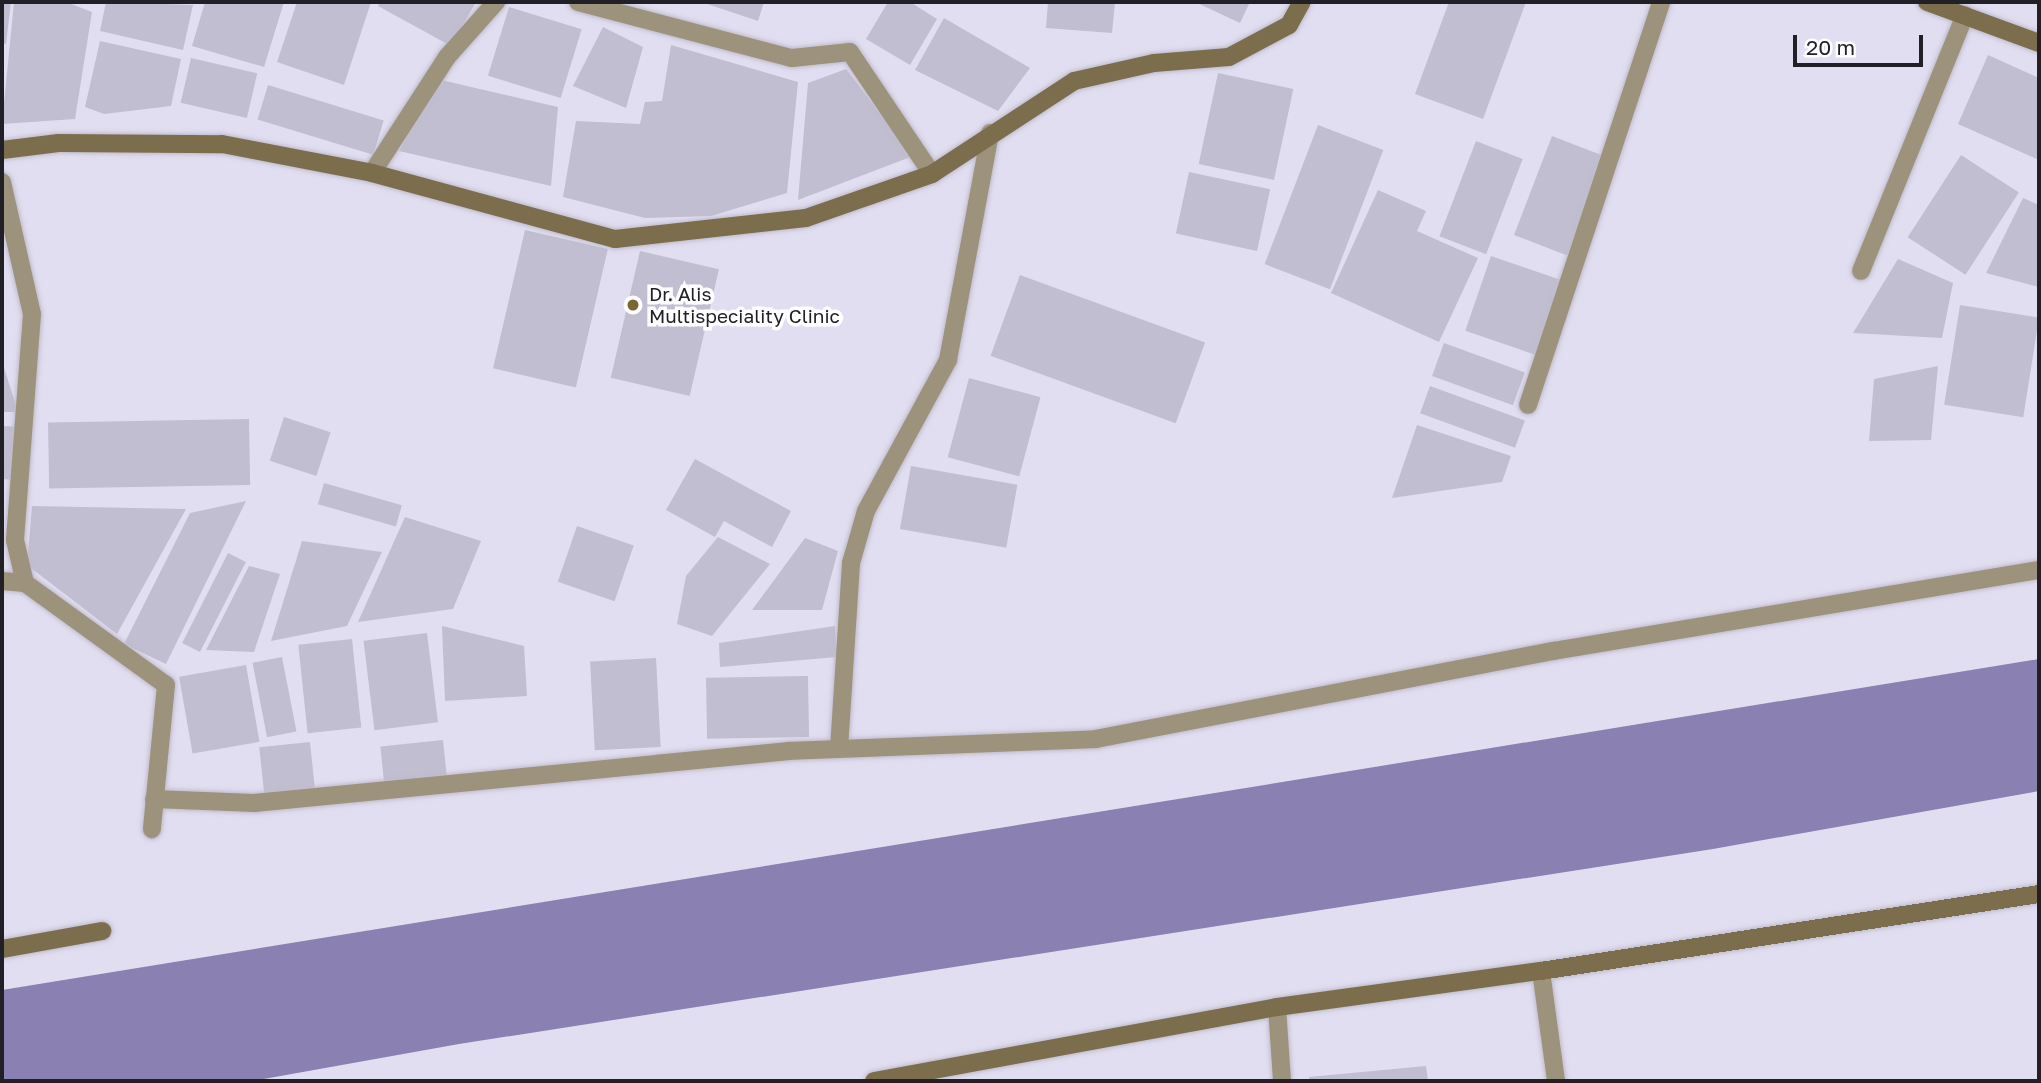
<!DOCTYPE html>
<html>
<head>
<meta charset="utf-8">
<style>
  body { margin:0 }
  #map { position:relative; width:2041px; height:1083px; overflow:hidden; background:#e2def1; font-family:"Golos Text",sans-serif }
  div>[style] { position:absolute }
  .water>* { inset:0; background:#8a80b1 }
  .building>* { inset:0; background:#c1bed1; transform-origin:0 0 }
  .roads { filter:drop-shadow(0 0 2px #bfbccd) drop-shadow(0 0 2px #bfbccd) }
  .street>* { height:18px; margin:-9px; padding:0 9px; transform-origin:9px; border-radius:9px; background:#9d937d }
  .secondary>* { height:18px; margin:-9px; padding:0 9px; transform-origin:9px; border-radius:9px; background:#7c6d4c }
  .dots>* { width:19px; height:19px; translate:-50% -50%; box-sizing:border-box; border:4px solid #fff; border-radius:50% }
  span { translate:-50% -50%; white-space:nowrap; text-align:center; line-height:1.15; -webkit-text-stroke:7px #fff; paint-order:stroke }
  .poi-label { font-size:19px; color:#212027 }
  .left { translate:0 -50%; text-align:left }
  .frame { position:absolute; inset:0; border:4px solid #212027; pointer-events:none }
  .scale { position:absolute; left:1793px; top:35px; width:130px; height:32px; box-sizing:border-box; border:4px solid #212027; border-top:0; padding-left:9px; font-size:21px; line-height:24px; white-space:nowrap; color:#212027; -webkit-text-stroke:5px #fff; paint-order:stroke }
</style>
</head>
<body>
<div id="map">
  <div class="water">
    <i style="clip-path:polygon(2039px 659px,2039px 791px,1713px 849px,459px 1044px,252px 1081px,2px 1081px,2px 990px)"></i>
  </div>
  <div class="building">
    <i style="clip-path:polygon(2px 2px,11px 2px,6px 44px,2px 43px)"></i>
    <i style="clip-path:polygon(14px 2px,66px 2px,92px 12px,75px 119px,2px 124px)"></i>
    <i style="clip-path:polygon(106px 2px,193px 5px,183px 50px,100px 31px)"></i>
    <i style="clip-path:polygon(205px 2px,284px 2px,264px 67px,192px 46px)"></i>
    <i style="clip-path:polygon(297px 2px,371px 2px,344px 85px,277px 62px)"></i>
    <i style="clip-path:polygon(380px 2px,476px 2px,451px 46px,378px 6px)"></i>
    <i style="clip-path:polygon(701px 2px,764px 2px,758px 21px)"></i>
    <i style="clip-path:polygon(888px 2px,910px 2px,937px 19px,910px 65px,866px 39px)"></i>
    <i style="clip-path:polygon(1048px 2px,1115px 2px,1112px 33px,1046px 28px)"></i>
    <i style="clip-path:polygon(1195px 2px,1250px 2px,1240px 23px)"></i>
    <i style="clip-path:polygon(1449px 2px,1526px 2px,1483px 119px,1415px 94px)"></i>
    <i style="left:509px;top:7px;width:76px;height:72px;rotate:17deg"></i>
    <i style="clip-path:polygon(944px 18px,1030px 68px,998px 111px,915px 70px)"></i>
    <i style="clip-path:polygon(603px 27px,643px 47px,626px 108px,573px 86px)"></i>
    <i style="clip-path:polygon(100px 41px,181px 59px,171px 106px,104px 114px,85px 107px)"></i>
    <i style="clip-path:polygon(671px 45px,798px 82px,787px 193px,711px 216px,645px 218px,563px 197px,576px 121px,640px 124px,645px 102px,662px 101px)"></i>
    <i style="clip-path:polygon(1988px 55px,2039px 78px,2039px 160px,1958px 124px)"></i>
    <i style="left:191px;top:58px;width:68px;height:46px;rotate:13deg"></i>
    <i style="clip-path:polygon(846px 69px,913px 156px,798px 200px,808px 83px)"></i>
    <i style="left:1218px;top:73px;width:77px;height:93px;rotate:12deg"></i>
    <i style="clip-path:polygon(437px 79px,558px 107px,551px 186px,399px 151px)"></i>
    <i style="left:268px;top:85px;width:121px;height:36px;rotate:17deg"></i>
    <i style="left:1318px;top:125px;width:70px;height:149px;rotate:21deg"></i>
    <i style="left:1552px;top:136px;width:57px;height:106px;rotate:21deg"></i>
    <i style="left:1476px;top:141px;width:50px;height:102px;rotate:21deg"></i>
    <i style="left:1961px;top:155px;width:69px;height:98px;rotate:33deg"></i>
    <i style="left:1189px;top:172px;width:83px;height:63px;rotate:12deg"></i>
    <i style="clip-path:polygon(1378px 190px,1426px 211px,1417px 231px,1478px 258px,1439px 342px,1331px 293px)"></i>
    <i style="clip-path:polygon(2023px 198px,2039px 205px,2039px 287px,1986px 273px)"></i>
    <i style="left:525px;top:230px;width:85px;height:142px;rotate:13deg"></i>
    <i style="left:640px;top:251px;width:81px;height:130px;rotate:13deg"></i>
    <i style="left:1491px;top:256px;width:80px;height:79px;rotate:19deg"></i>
    <i style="clip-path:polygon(1898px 259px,1953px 283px,1942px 338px,1853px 333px)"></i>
    <i style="left:1020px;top:275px;width:197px;height:86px;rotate:20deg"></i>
    <i style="left:1960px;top:305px;width:80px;height:101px;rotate:9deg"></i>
    <i style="left:1444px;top:343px;width:86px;height:35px;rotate:20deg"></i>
    <i style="clip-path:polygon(2px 361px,18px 412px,2px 412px)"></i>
    <i style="clip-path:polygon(1938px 366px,1931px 440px,1869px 441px,1874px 379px)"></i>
    <i style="left:969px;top:378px;width:74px;height:82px;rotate:15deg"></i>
    <i style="left:1430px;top:386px;width:101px;height:29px;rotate:20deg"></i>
    <i style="left:284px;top:417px;width:49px;height:46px;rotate:18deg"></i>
    <i style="left:249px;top:419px;width:66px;height:201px;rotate:89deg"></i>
    <i style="clip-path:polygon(1417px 425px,1511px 456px,1502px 482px,1392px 498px)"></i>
    <i style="clip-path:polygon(2px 426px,21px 427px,18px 480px,2px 479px)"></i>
    <i style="clip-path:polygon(695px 459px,791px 511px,772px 547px,724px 521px,715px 537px,666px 510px)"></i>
    <i style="left:911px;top:466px;width:108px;height:64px;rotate:10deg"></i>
    <i style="left:324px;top:483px;width:81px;height:22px;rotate:16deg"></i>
    <i style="clip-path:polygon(246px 501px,166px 664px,124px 644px,190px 513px)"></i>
    <i style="clip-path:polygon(32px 506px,186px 509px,117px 634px,27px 565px)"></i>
    <i style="clip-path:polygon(405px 517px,481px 541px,453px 609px,358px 622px)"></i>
    <i style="left:577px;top:526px;width:60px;height:59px;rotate:19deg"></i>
    <i style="clip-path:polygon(718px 537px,770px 564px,712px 636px,677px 624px,686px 576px)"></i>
    <i style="clip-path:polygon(805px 538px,838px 551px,822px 610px,752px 610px)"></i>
    <i style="clip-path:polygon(302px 541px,382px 552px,347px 626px,271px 641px)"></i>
    <i style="left:228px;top:553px;width:20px;height:101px;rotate:27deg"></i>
    <i style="clip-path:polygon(249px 566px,280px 574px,254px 652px,206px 650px)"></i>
    <i style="clip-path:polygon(442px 626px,524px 646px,527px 696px,445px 701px)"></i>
    <i style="clip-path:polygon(835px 626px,837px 657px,720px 667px,719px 643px)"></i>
    <i style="left:427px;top:633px;width:90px;height:64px;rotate:83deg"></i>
    <i style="left:352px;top:639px;width:89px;height:54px;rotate:84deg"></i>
    <i style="left:282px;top:657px;width:76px;height:30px;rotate:79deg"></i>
    <i style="left:656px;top:658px;width:89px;height:66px;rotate:87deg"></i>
    <i style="left:246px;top:665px;width:78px;height:68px;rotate:80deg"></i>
    <i style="left:808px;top:676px;width:61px;height:102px;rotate:89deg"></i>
    <i style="left:443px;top:740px;width:39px;height:63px;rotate:84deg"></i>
    <i style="left:310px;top:742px;width:48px;height:51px;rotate:84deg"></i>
    <i style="clip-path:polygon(1426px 1066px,1428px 1081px,1309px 1081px,1309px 1077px)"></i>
  </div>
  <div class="roads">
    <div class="street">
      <i style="left:578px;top:2px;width:221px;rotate:14.7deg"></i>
      <i style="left:792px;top:58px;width:58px;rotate:-5.9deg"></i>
      <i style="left:850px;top:52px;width:147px;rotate:56.1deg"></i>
      <i style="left:372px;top:173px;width:138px;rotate:-57.1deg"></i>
      <i style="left:447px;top:57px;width:74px;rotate:-48.3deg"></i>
      <i style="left:2px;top:182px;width:135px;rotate:77.2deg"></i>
      <i style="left:32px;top:314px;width:227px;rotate:94.3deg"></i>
      <i style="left:15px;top:540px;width:44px;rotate:76.9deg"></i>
      <i style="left:25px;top:583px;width:174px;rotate:35.9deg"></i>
      <i style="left:166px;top:685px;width:145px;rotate:95.6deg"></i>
      <i style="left:1861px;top:271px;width:276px;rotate:-67.9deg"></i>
      <i style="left:1528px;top:405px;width:424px;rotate:-71.7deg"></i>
      <i style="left:2px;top:581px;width:23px;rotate:5deg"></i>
      <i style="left:839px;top:749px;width:186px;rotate:-86.3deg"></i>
      <i style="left:851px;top:563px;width:54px;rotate:-73.9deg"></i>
      <i style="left:866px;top:511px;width:172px;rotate:-61.5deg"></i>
      <i style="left:948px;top:360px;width:231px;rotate:-79.5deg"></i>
      <i style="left:154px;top:799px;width:100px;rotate:2.3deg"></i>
      <i style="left:254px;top:803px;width:538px;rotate:-5.55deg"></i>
      <i style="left:789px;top:751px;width:307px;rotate:-2.2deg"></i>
      <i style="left:1096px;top:739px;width:466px;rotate:-10.9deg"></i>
      <i style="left:1554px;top:651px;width:492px;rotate:-9.5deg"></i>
      <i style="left:1541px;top:971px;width:111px;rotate:82.2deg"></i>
      <i style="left:1277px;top:1007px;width:74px;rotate:86.1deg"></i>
    </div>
    <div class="secondary">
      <i style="left:1927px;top:2px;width:119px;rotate:20.1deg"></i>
      <i style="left:2px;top:150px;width:57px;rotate:-7deg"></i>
      <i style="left:59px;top:143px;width:163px;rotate:0.4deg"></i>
      <i style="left:222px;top:144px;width:153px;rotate:10.9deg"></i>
      <i style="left:372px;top:173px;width:252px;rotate:15.2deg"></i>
      <i style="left:615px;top:239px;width:192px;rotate:-6.3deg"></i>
      <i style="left:806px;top:218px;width:133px;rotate:-19.2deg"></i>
      <i style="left:932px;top:174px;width:170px;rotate:-33.2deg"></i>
      <i style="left:1074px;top:81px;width:82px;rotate:-12.7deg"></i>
      <i style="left:1154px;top:63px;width:75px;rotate:-4.6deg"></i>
      <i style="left:1229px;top:57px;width:68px;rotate:-28.1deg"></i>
      <i style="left:1289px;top:25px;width:26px;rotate:-61deg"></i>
      <i style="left:2px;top:949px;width:102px;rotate:-10.2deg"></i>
      <i style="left:874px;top:1081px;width:410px;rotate:-10.4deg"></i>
      <i style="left:1277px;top:1007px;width:266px;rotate:-7.8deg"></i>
      <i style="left:1541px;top:971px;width:504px;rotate:-8.79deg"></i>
    </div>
  </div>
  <div class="dots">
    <i style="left:633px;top:305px;background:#7b6635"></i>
  </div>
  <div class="poi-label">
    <span class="left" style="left:649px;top:305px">Dr. Alis<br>Multispeciality Clinic</span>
  </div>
  <div class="frame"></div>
  <div class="scale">20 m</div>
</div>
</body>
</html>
